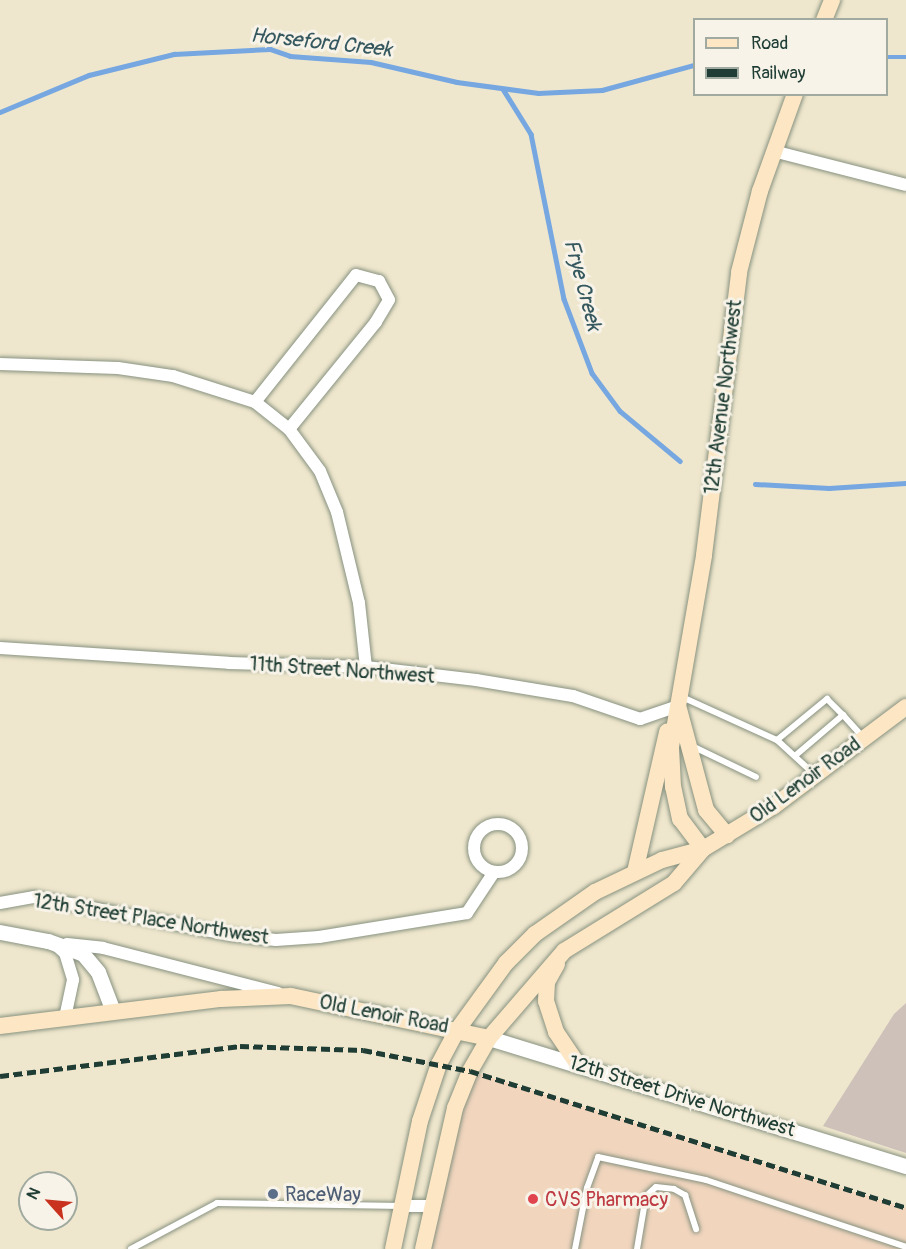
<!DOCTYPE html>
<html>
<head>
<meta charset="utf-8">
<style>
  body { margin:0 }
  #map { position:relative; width:906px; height:1249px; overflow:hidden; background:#efe7cd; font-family:Pangolin,sans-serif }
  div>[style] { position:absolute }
  .built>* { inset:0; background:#f1d5bd }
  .industrial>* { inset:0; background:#cec1ba }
  .stream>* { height:4.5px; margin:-2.25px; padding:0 2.25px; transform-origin:2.25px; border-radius:2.25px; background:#76a7e1 }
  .roads { filter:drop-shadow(0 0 2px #879280) drop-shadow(0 0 2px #879280) }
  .service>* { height:6px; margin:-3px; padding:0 3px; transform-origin:3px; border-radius:3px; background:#fff }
  .minor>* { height:12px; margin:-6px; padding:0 6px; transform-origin:6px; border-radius:6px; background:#fff }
  .minor>.ring { margin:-6px; padding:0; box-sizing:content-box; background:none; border:12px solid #fff; border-radius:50% }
  .tertiary>* { height:15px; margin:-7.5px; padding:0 7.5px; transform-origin:7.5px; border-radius:7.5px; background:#fff }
  .secondary>* { height:16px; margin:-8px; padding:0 8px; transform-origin:8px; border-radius:8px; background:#fce6c4 }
  .rail>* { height:4.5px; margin-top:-2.25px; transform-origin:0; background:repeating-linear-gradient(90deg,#1f3d34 0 9px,transparent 0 13.5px) }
  .dots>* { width:16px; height:16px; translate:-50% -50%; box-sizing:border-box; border:3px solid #f7f3e8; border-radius:50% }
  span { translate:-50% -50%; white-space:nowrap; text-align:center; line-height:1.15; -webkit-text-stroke:6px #f7f3e8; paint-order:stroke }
  .street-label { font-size:20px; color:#1f3d34 }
  .service-label { font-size:20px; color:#4e5e75 }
  .left { translate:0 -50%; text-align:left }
  .health-label { font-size:20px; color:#be3a42 }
  .water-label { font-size:21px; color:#35585f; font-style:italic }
  .legend { position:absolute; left:693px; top:18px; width:195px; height:78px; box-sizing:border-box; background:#f7f3e8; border:2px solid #a1aaa0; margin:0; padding:8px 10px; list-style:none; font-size:18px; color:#1f3d34 }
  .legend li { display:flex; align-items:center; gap:12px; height:30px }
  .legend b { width:30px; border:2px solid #a1aaa0 }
  .north { position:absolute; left:18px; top:1171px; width:60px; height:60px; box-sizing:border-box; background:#f7f3e8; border:2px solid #a1aaa0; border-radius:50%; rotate:297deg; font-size:16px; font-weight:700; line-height:24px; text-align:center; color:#1f3d34 }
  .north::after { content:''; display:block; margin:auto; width:21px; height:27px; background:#c8321e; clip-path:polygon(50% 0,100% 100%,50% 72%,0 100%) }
</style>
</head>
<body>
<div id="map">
  <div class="built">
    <i style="clip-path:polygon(470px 1071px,906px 1208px,906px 1249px,423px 1249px)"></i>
  </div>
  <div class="industrial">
    <i style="clip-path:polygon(906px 1003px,906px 1153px,823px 1126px,894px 1014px)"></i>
  </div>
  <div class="stream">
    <i style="left:886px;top:57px;width:20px"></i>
    <i style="left:503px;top:89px;width:53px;rotate:58.1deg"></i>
    <i style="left:531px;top:134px;width:168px;rotate:78.7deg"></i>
    <i style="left:564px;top:299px;width:79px;rotate:69.3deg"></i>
    <i style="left:592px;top:373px;width:47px;rotate:53.6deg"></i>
    <i style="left:620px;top:411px;width:78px;rotate:39.8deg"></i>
    <i style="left:0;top:112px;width:96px;rotate:-22.6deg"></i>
    <i style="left:89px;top:75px;width:88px;rotate:-13.9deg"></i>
    <i style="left:174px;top:54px;width:96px;rotate:-3deg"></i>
    <i style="left:270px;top:49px;width:21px;rotate:19deg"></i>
    <i style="left:290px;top:56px;width:81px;rotate:4.2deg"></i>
    <i style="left:371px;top:62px;width:88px;rotate:13.1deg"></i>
    <i style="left:457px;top:82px;width:82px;rotate:7.7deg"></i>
    <i style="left:538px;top:93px;width:64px;rotate:-2.7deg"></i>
    <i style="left:602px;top:90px;width:95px;rotate:-15.2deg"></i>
    <i style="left:755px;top:484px;width:74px;rotate:3.1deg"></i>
    <i style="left:829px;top:488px;width:77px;rotate:-3.7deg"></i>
  </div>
  <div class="roads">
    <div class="service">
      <i style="left:682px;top:697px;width:104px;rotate:24.4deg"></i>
      <i style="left:777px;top:740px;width:50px;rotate:42.6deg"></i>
      <i style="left:777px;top:740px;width:65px;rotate:-39.4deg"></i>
      <i style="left:827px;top:699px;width:23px;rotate:45deg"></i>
      <i style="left:692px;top:746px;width:71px;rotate:25.8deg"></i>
      <i style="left:796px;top:755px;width:62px;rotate:-40.4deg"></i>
      <i style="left:843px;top:715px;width:30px;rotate:48deg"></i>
      <i style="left:131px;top:1249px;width:98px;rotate:-28.1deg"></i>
      <i style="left:217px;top:1203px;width:185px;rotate:0.9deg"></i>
      <i style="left:575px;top:1249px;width:62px;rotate:-78.9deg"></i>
      <i style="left:587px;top:1188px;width:33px;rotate:-70deg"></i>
      <i style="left:598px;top:1157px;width:110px;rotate:12deg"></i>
      <i style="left:706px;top:1180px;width:211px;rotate:18.5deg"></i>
      <i style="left:637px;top:1249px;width:54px;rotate:-80.4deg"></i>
      <i style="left:646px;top:1196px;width:13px;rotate:-42deg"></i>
      <i style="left:656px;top:1187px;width:18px;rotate:6deg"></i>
      <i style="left:674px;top:1189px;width:13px;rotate:29deg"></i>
      <i style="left:685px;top:1195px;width:36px;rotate:72deg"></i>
    </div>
    <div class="minor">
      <i style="left:773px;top:151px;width:137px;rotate:14.3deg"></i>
      <i style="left:0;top:364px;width:118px;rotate:1.9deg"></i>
      <i style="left:118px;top:368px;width:56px;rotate:8.3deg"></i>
      <i style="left:173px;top:376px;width:86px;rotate:17.6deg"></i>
      <i style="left:255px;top:402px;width:43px;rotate:38.5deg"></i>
      <i style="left:289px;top:429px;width:52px;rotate:53.6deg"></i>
      <i style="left:320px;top:471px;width:44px;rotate:67.5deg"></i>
      <i style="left:337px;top:512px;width:94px;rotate:76.4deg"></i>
      <i style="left:359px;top:603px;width:64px;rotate:83.8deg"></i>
      <i style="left:255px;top:402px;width:162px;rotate:-51.5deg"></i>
      <i style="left:356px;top:275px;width:24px;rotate:15deg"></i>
      <i style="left:379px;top:281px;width:21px;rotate:62deg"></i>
      <i style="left:389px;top:300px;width:26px;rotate:121deg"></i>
      <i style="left:376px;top:322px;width:138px;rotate:129.1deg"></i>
      <i style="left:0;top:648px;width:229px;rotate:3.7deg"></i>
      <i style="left:229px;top:663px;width:137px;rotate:1.7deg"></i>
      <i style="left:366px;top:667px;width:111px;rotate:6.7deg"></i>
      <i style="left:476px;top:680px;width:98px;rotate:9.4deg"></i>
      <i style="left:573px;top:696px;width:71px;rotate:18.9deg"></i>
      <i style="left:640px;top:719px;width:39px;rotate:-19deg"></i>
      <i class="ring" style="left:474px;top:824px;width:36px;height:36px"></i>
      <i style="left:0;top:903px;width:35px;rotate:-10deg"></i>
      <i style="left:34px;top:897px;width:201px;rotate:10.9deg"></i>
      <i style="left:231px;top:935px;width:45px;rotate:6.3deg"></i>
      <i style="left:276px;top:940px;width:43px;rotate:-4deg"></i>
      <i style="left:319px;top:937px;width:150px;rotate:-9.2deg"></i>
      <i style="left:467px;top:913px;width:49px;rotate:-56.6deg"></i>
      <i style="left:55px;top:944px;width:13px;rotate:42deg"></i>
      <i style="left:65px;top:953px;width:28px;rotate:73deg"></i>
      <i style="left:73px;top:980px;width:38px;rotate:102deg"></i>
      <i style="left:67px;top:944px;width:36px;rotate:6deg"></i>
      <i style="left:103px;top:948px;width:181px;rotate:14.4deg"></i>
      <i style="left:402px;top:1206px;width:31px"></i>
    </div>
    <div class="tertiary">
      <i style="left:0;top:932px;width:49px;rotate:10.6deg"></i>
      <i style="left:48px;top:941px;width:37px;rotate:20deg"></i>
      <i style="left:83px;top:954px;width:23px;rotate:50deg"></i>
      <i style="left:98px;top:972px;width:42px;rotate:69deg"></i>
      <i style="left:489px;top:1038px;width:436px;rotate:17.1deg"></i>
    </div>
    <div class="secondary">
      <i style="left:824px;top:20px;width:22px;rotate:-68deg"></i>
      <i style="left:679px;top:709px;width:105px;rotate:75deg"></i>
      <i style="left:706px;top:810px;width:33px;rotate:50deg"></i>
      <i style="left:703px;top:849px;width:38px;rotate:-127deg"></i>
      <i style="left:680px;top:819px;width:33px;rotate:-102deg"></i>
      <i style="left:673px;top:787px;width:40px;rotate:-92.9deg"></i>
      <i style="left:671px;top:747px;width:195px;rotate:-80.2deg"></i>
      <i style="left:704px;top:555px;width:285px;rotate:-82.9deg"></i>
      <i style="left:739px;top:272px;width:84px;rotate:-75.5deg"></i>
      <i style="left:760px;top:191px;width:103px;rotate:-70.2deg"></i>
      <i style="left:635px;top:872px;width:144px;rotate:-77.1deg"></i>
      <i style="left:557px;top:964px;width:21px;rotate:119deg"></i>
      <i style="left:547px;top:982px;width:19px;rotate:93deg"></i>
      <i style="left:546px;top:1001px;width:33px;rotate:72deg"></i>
      <i style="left:556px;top:1032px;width:37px;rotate:56deg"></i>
      <i style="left:0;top:1026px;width:223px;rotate:-7deg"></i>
      <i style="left:221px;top:999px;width:70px;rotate:-2.5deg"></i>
      <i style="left:291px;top:996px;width:202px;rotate:12deg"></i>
      <i style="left:393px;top:1249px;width:131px;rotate:-78.1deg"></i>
      <i style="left:420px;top:1121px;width:60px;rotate:-71.6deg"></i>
      <i style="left:439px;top:1064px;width:40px;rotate:-62deg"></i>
      <i style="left:458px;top:1029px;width:82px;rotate:-54deg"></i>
      <i style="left:506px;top:963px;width:41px;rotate:-45deg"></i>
      <i style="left:535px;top:934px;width:73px;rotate:-35deg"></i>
      <i style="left:595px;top:892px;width:74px;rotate:-25.5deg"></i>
      <i style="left:662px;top:860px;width:42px;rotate:-15deg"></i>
      <i style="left:703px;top:849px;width:83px;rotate:-31.2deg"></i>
      <i style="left:774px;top:806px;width:165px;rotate:-36.9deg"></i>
      <i style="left:423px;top:1249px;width:145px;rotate:-77.2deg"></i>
      <i style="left:455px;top:1108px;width:40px;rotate:-68deg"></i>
      <i style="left:470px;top:1071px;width:38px;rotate:-60deg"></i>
      <i style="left:489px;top:1038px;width:115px;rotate:-49.2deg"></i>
      <i style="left:564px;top:951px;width:129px;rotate:-31.7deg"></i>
      <i style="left:674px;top:883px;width:45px;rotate:-49.5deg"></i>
    </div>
  </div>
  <div class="rail">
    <i style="left:0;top:1076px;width:242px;rotate:-7.1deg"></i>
    <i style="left:240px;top:1046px;width:123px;rotate:1.9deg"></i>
    <i style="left:363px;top:1050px;width:109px;rotate:11.1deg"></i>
    <i style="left:470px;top:1071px;width:457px;rotate:17.4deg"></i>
  </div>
  <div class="dots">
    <i style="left:273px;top:1194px;background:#5c6f8a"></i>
    <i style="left:533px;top:1199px;background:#e0444e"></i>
  </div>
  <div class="street-label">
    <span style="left:723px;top:397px;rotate:-83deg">12th Avenue Northwest</span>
    <span style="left:342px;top:670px;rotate:4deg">11th Street Northwest</span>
    <span style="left:805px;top:780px;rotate:-36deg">Old Lenoir Road</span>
    <span style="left:151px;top:919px;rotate:9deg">12th Street Place Northwest</span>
    <span style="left:384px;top:1014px;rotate:11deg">Old Lenoir Road</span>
    <span style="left:682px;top:1096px;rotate:17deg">12th Street Drive Northwest</span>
  </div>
  <div class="service-label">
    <span class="left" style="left:285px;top:1194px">RaceWay</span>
  </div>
  <div class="health-label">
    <span class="left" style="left:545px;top:1199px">CVS Pharmacy</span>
  </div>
  <div class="water-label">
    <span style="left:321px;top:43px;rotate:6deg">Horseford Creek</span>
    <span style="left:582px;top:285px;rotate:75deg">Frye Creek</span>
  </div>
  <ul class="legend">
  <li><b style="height:8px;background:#fce6c4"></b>Road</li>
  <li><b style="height:8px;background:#1f3d34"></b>Railway</li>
  </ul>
  <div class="north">N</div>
</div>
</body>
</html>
